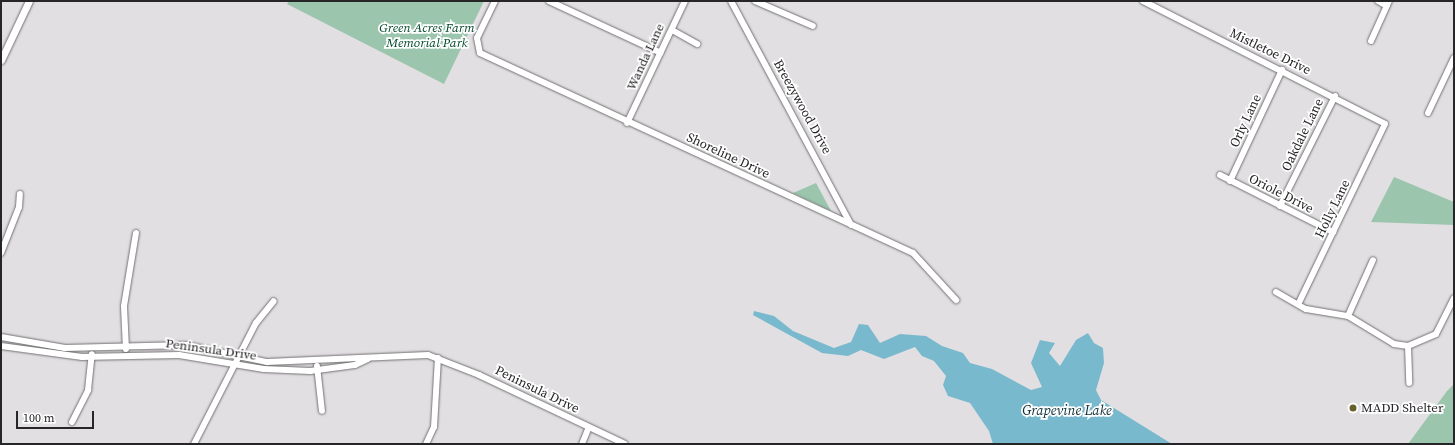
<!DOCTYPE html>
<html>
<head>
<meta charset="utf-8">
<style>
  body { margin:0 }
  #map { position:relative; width:1455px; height:445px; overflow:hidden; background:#e2dfe2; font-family:"Source Serif 4",serif }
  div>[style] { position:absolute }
  .green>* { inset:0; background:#9bc5ad }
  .water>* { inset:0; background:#79b9ce }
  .roads { filter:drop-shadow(0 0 1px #727073) drop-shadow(0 0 1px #727073) }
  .minor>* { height:6px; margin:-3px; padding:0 3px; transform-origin:3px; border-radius:3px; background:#fff }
  .tertiary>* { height:7px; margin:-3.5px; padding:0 3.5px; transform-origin:3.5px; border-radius:3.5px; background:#fff }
  .dots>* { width:11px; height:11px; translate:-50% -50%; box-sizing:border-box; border:2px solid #fff; border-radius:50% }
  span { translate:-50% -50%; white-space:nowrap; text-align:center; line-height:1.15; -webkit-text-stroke:3.5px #fff; paint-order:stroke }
  .park-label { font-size:13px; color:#00482c; font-style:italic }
  .street-label { font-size:13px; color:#262527 }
  .poi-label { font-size:13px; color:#262527 }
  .left { translate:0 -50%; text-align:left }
  .water-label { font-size:14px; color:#0d2e37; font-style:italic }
  .frame { position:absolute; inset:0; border:2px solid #262527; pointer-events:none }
  .scale { position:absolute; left:16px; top:411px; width:78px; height:18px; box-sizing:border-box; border:2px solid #262527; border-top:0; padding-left:5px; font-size:12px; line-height:14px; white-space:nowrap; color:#262527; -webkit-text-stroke:3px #fff; paint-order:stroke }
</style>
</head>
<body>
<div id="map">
  <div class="green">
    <i style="clip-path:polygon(289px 1px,484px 1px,444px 84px,287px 4px)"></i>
    <i style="clip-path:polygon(1394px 177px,1454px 202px,1454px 225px,1371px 222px)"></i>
    <i style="clip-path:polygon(816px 183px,831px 211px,793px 193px)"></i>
    <i style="clip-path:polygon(1454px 384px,1454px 444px,1408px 444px,1447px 391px)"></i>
  </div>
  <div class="water">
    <i style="clip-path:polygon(754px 311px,774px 316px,793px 331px,834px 348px,851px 342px,859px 324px,868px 325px,880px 343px,900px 334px,926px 336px,942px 346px,963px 353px,970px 363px,992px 369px,1031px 390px,1042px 387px,1031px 363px,1040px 340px,1055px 343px,1049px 353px,1060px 366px,1076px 340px,1088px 333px,1094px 343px,1103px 348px,1104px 363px,1096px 390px,1101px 400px,1172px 444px,993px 444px,989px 431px,970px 403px,948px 396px,943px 385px,946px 376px,934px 361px,922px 356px,915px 347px,884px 359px,861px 350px,848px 356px,822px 353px,753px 315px)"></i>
  </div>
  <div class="roads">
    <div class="minor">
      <i style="left:495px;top:1px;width:41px;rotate:115.9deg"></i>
      <i style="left:477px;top:38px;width:15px;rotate:79deg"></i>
      <i style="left:480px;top:53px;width:477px;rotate:24.8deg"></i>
      <i style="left:913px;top:253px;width:64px;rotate:47.5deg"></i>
      <i style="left:549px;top:1px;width:123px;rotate:24.9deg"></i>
      <i style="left:731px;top:1px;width:254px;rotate:61.8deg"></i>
      <i style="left:755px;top:1px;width:63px;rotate:23.3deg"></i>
      <i style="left:1143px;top:1px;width:271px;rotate:26.9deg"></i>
      <i style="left:1385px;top:124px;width:199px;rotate:115.7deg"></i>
      <i style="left:1378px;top:1px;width:10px;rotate:29deg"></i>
      <i style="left:672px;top:30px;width:29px;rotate:29deg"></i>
      <i style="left:1371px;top:41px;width:44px;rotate:-65.8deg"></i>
      <i style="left:1428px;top:113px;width:61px;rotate:-64.7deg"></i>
      <i style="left:627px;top:123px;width:135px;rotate:-64.6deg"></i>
      <i style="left:1220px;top:175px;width:127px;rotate:26.8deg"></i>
      <i style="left:1230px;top:181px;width:123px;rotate:-64.9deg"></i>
      <i style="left:1280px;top:206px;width:123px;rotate:-63.4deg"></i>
      <i style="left:1px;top:253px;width:49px;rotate:-68.6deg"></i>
      <i style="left:19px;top:207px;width:13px;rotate:-86deg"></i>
      <i style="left:1276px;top:292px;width:34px;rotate:30deg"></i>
      <i style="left:1306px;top:309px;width:43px;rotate:9.5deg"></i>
      <i style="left:1348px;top:316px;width:54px;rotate:31.3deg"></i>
      <i style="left:1394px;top:344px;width:14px;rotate:8deg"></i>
      <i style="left:1408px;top:346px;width:30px;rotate:-23deg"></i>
      <i style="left:1436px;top:334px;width:40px;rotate:-63.4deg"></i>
      <i style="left:1348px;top:316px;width:61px;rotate:-65.9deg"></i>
      <i style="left:1px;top:337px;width:65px;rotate:9.8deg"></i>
      <i style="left:65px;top:348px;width:121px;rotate:-1.4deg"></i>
      <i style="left:186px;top:345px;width:83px;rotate:11.9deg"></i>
      <i style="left:267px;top:362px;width:161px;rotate:-2.5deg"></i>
      <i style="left:428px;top:355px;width:55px;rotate:21.4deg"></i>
      <i style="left:479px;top:375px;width:161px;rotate:25.3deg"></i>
      <i style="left:1px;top:346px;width:82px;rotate:7.7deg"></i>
      <i style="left:82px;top:357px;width:97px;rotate:-1.2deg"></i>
      <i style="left:179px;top:355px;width:86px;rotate:9.4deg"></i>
      <i style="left:264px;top:369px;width:46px;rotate:2.5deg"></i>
      <i style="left:310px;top:371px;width:45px;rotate:-7.6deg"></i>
      <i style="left:355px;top:365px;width:14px;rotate:-25deg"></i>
      <i style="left:1408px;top:346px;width:37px;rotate:88deg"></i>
      <i style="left:126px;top:349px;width:43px;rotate:-92.7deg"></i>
      <i style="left:124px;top:306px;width:74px;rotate:-80.7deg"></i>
      <i style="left:317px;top:366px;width:45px;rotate:83.7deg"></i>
      <i style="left:72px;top:422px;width:36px;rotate:-63deg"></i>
      <i style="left:88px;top:390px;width:36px;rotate:-84deg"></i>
      <i style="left:194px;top:444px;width:136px;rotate:-62.9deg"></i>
      <i style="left:256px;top:323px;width:28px;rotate:-51deg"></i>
      <i style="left:426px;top:444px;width:19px;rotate:-65deg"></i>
      <i style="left:434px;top:427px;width:69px;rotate:-86.7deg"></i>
      <i style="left:582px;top:444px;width:18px;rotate:-68deg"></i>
    </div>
    <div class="tertiary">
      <i style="left:1px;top:60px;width:65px;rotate:-64.6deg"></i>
    </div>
  </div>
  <div class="dots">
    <i style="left:1353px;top:408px;background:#67602c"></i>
  </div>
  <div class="park-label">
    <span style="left:427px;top:36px">Green Acres Farm<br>Memorial Park</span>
  </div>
  <div class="street-label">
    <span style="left:1270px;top:52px;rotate:26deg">Mistletoe Drive</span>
    <span style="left:646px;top:57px;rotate:-65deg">Wanda Lane</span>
    <span style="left:802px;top:107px;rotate:61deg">Breezywood Drive</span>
    <span style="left:1246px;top:121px;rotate:-65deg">Orly Lane</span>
    <span style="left:1303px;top:135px;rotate:-64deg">Oakdale Lane</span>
    <span style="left:728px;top:156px;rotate:25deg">Shoreline Drive</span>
    <span style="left:1281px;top:194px;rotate:27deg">Oriole Drive</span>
    <span style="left:1333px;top:209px;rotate:-64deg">Holly Lane</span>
    <span style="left:211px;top:350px;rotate:8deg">Peninsula Drive</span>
    <span style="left:537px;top:390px;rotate:26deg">Peninsula Drive</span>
  </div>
  <div class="poi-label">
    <span class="left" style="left:1361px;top:408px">MADD Shelter</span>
  </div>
  <div class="water-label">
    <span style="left:1067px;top:410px">Grapevine Lake</span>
  </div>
  <div class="frame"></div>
  <div class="scale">100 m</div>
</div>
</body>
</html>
